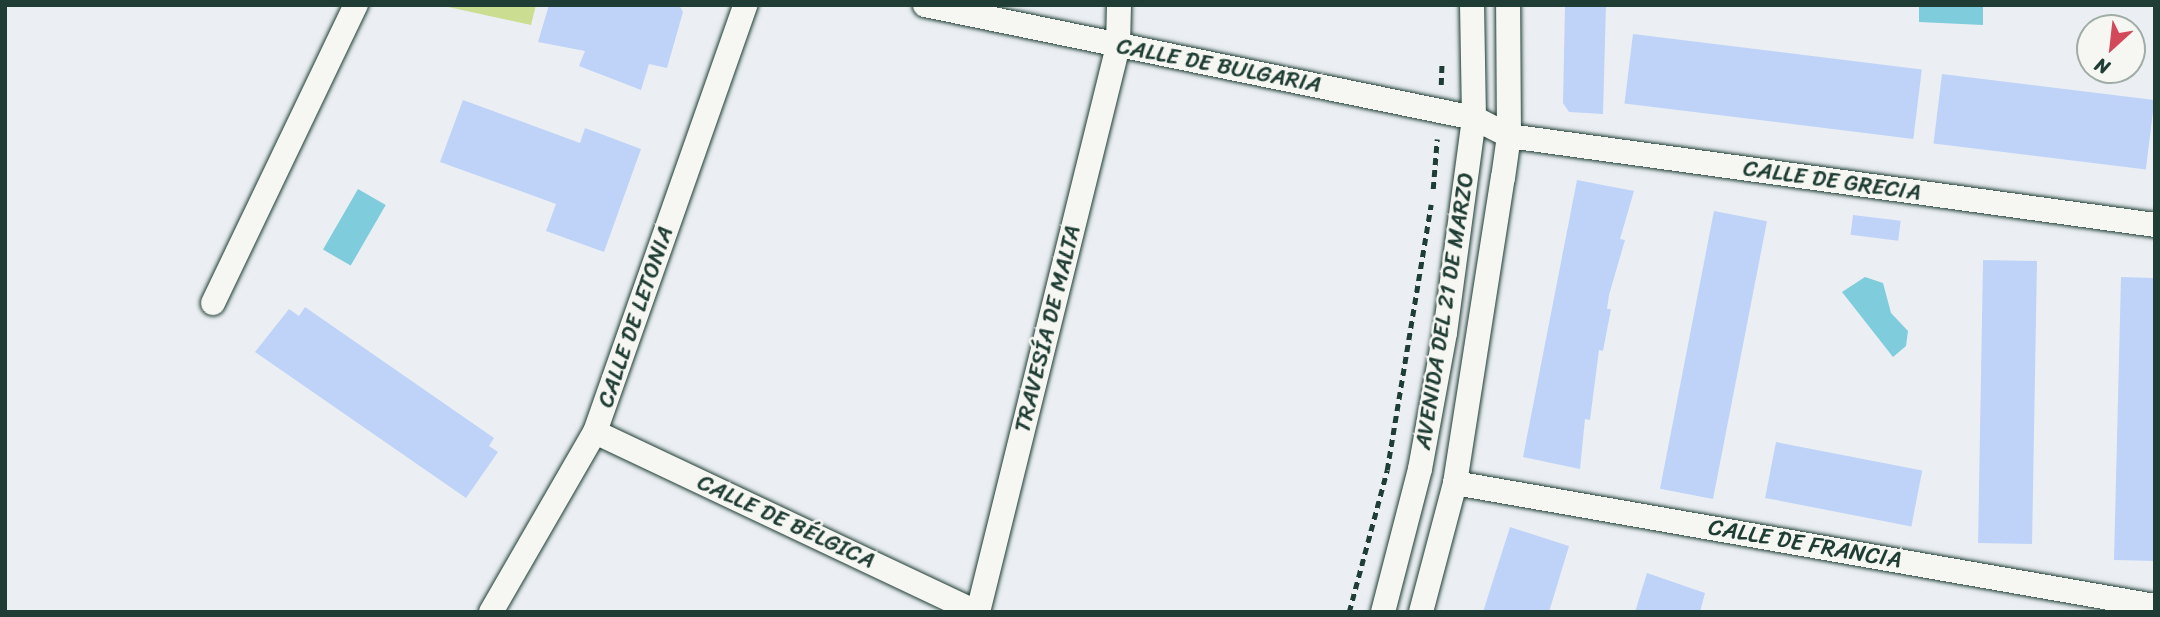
<!DOCTYPE html>
<html>
<head>
<meta charset="utf-8">
<style>
  body { margin:0 }
  #map { position:relative; width:2160px; height:617px; overflow:hidden; background:#ebeff3; font-family:Sriracha,sans-serif }
  div>[style] { position:absolute }
  .green>* { inset:0; background:#cbdd91 }
  .water>* { inset:0; background:#7fccdd; transform-origin:0 0 }
  .building>* { inset:0; background:#bfd3f8; transform-origin:0 0 }
  .path>* { height:4.5px; margin-top:-2.25px; transform-origin:0; background:repeating-linear-gradient(90deg,#1f3d34 0 7px,transparent 0 12px) }
  .roads { filter:drop-shadow(0 0 2px #1f3d34) drop-shadow(0 0 2px #1f3d34) }
  .street>* { height:24px; margin:-12px; padding:0 12px; transform-origin:12px; border-radius:12px; background:#f6f6f2 }
  span { translate:-50% -50%; white-space:nowrap; text-align:center; line-height:1.15; -webkit-text-stroke:5px #f6f6f2; paint-order:stroke }
  .street-label { font-size:23px; color:#1f3d34 }
  .frame { position:absolute; inset:0; border:7px solid #1f3d34; pointer-events:none }
  .north { position:absolute; left:2076px; top:14px; width:70px; height:70px; box-sizing:border-box; background:#f6f6f2; border:2px solid #a0aca6; border-radius:50%; rotate:207deg; font-size:19px; font-weight:700; line-height:28px; text-align:center; color:#1f3d34 }
  .north::after { content:''; display:block; margin:auto; width:24px; height:32px; background:#d1495b; clip-path:polygon(50% 0,100% 100%,50% 72%,0 100%) }
</style>
</head>
<body>
<div id="map">
  <div class="green">
    <i style="clip-path:polygon(439px 5px,536px 5px,531px 25px)"></i>
  </div>
  <div class="water">
    <i style="clip-path:polygon(1919px 5px,1983px 5px,1983px 25px,1919px 22px)"></i>
    <i style="left:358px;top:189px;width:32px;height:70px;rotate:30deg"></i>
    <i style="clip-path:polygon(1865px 277px,1883px 283px,1891px 313px,1908px 331px,1906px 346px,1893px 357px,1842px 292px)"></i>
  </div>
  <div class="building">
    <i style="clip-path:polygon(549px 5px,679px 5px,683px 12px,667px 68px,649px 64px,641px 90px,579px 66px,585px 51px,538px 42px)"></i>
    <i style="clip-path:polygon(1565px 5px,1606px 5px,1603px 114px,1569px 112px,1563px 103px)"></i>
    <i style="left:1633px;top:34px;width:291px;height:70px;rotate:7deg"></i>
    <i style="left:1942px;top:74px;width:214px;height:70px;rotate:7deg"></i>
    <i style="clip-path:polygon(463px 100px,580px 143px,585px 128px,641px 149px,604px 252px,546px 231px,556px 204px,440px 162px)"></i>
    <i style="clip-path:polygon(1577px 180px,1634px 191px,1620px 239px,1625px 240px,1609px 295px,1607px 309px,1611px 309px,1603px 351px,1599px 350px,1590px 420px,1585px 419px,1580px 469px,1523px 457px)"></i>
    <i style="left:1714px;top:211px;width:54px;height:283px;rotate:11deg"></i>
    <i style="left:1853px;top:215px;width:48px;height:20px;rotate:7deg"></i>
    <i style="left:1983px;top:260px;width:54px;height:283px;rotate:1deg"></i>
    <i style="clip-path:polygon(2121px 277px,2155px 278px,2155px 561px,2114px 560px)"></i>
    <i style="clip-path:polygon(305px 307px,494px 438px,489px 446px,498px 452px,466px 498px,255px 352px,289px 309px,299px 316px)"></i>
    <i style="left:1776px;top:442px;width:149px;height:57px;rotate:11deg"></i>
    <i style="clip-path:polygon(1510px 527px,1569px 546px,1549px 612px,1483px 612px)"></i>
    <i style="clip-path:polygon(1647px 573px,1705px 593px,1700px 612px,1635px 612px)"></i>
  </div>
  <div class="path">
    <i style="left:1441px;top:85px;width:23px;rotate:-88deg"></i>
    <i style="left:1433px;top:189px;width:50px;rotate:-85.4deg"></i>
    <i style="left:1349px;top:612px;width:147px;rotate:-75deg"></i>
    <i style="left:1387px;top:470px;width:269px;rotate:-80.6deg"></i>
  </div>
  <div class="roads">
    <div class="street">
      <i style="left:925px;top:5px;width:561px;rotate:11.63deg"></i>
      <i style="left:1474px;top:118px;width:39px;rotate:27deg"></i>
      <i style="left:1509px;top:136px;width:652px;rotate:7.84deg"></i>
      <i style="left:213px;top:303px;width:331px;rotate:-64.4deg"></i>
      <i style="left:595px;top:432px;width:421px;rotate:25.3deg"></i>
      <i style="left:1455px;top:483px;width:711px;rotate:9.97deg"></i>
      <i style="left:491px;top:612px;width:208px;rotate:-60deg"></i>
      <i style="left:595px;top:432px;width:453px;rotate:-70.6deg"></i>
      <i style="left:978px;top:612px;width:583px;rotate:-76.11deg"></i>
      <i style="left:1118px;top:46px;width:41px;rotate:-88.6deg"></i>
      <i style="left:1383px;top:612px;width:148px;rotate:-75.5deg"></i>
      <i style="left:1420px;top:469px;width:138px;rotate:-79.6deg"></i>
      <i style="left:1445px;top:333px;width:217px;rotate:-82.3deg"></i>
      <i style="left:1474px;top:118px;width:113px;rotate:-91deg"></i>
      <i style="left:1421px;top:612px;width:133px;rotate:-75.2deg"></i>
      <i style="left:1455px;top:483px;width:309px;rotate:-81.1deg"></i>
      <i style="left:1503px;top:178px;width:42px;rotate:-81.9deg"></i>
      <i style="left:1509px;top:136px;width:131px;rotate:-90.4deg"></i>
    </div>
  </div>
  <div class="street-label">
    <span style="left:1219px;top:66px;rotate:11deg">CALLE DE BULGARIA</span>
    <span style="left:1832px;top:181px;rotate:8deg">CALLE DE GRECIA</span>
    <span style="left:1445px;top:311px;rotate:-81deg">AVENIDA DEL 21 DE MARZO</span>
    <span style="left:636px;top:317px;rotate:-71deg">CALLE DE LETONIA</span>
    <span style="left:1048px;top:329px;rotate:-76deg">TRAVESÍA DE MALTA</span>
    <span style="left:786px;top:522px;rotate:25deg">CALLE DE BÉLGICA</span>
    <span style="left:1805px;top:544px;rotate:10deg">CALLE DE FRANCIA</span>
  </div>
  <div class="frame"></div>
  <div class="north">N</div>
</div>
</body>
</html>
